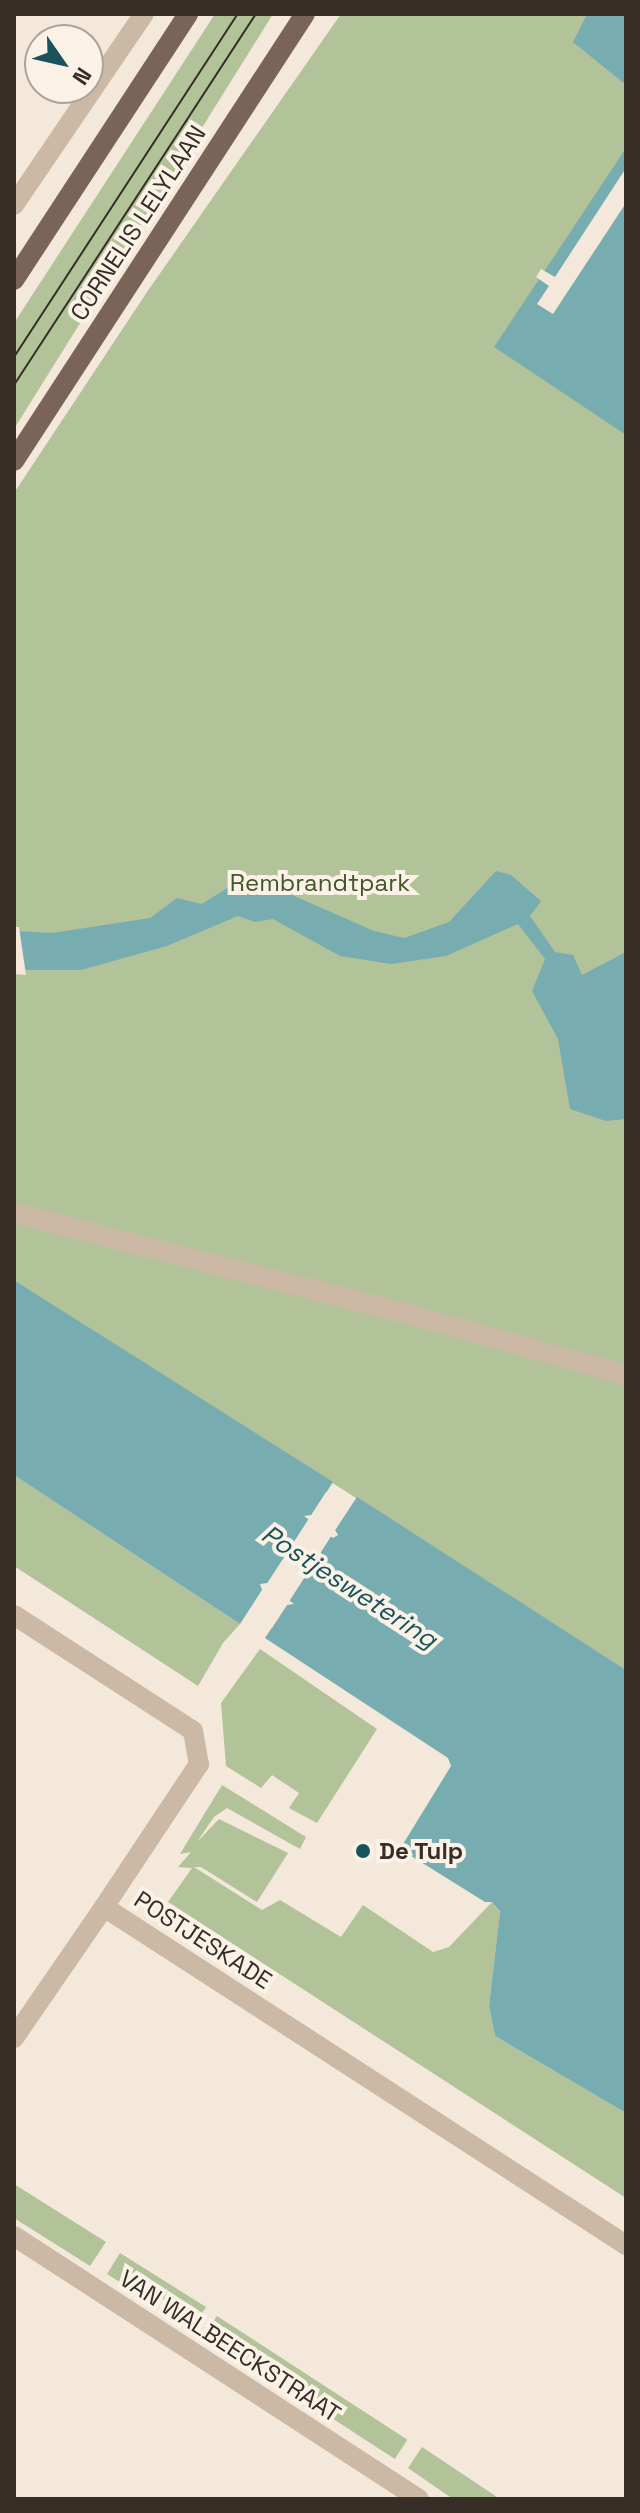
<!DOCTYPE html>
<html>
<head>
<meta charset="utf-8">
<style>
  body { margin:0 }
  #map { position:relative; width:640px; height:2513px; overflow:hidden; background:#f3e8da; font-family:"Space Grotesk",sans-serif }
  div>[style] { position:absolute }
  .green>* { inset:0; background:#b2c399; transform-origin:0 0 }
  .water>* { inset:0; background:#77acb1 }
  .pier>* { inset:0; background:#f3e8da }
  .minor>* { height:20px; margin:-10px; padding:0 10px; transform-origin:10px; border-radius:10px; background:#cbb8a5 }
  .major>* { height:20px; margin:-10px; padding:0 10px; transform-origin:10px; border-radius:10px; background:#7a6457 }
  .tram>* { height:2px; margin:-1px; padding:0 1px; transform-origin:1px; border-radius:1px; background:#372d27 }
  .dots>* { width:22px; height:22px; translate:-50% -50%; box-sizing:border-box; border:4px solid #faf2e6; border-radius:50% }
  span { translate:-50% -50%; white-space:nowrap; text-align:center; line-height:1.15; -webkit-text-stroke:8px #faf2e6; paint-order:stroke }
  .street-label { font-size:24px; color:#372d27 }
  .park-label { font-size:24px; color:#435629 }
  .poi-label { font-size:24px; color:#372d27; font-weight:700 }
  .left { translate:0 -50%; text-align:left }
  .water-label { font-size:26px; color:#1a535a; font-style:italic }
  .frame { position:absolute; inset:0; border:16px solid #372d27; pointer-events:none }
  .north { position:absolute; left:24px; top:24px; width:80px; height:80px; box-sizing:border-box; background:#faf2e6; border:2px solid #aca39a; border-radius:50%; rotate:124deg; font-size:22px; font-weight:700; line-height:32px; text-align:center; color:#372d27 }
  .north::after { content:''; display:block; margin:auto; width:28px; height:36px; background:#1a535a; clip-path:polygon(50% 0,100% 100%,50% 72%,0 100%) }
</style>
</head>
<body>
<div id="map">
  <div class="green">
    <i style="clip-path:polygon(215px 14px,273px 14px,14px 429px,14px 323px)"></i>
    <i style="clip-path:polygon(341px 14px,626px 14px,626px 1670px,14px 1280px,14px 493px,147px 292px)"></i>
    <i style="clip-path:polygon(14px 1475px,240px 1624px,223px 1643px,198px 1686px,14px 1566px)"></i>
    <i style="clip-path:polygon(260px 1649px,377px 1729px,317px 1823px,289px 1808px,299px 1793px,272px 1775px,261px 1788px,226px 1766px,221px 1703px)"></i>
    <i style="clip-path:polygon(222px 1785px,306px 1837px,300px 1849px,227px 1808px,214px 1817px,197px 1842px,219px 1819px,288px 1853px,257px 1902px,201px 1867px,194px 1867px,262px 1910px,280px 1900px,341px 1937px,363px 1905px,433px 1952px,449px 1947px,492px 1902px,500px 1913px,489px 2006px,495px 2036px,626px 2113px,626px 2198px,168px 1902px,192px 1868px,178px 1867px,191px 1852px,180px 1854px)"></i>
    <i style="clip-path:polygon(14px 2184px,106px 2242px,90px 2266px,14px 2218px)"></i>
    <i style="clip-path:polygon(120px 2253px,206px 2307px,197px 2321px,147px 2289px,142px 2296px,107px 2274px)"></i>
    <i style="left:217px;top:2316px;width:227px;height:23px;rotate:33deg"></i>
    <i style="clip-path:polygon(422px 2447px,500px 2499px,453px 2499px,408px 2468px)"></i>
  </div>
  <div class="water">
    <i style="clip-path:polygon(587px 14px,626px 14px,626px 85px,573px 42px)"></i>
    <i style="clip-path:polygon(626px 148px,626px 435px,494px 347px)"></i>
    <i style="clip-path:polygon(496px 871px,511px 875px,541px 901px,530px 916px,555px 952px,573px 955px,582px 975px,626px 952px,626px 1119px,606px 1121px,570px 1109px,558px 1039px,532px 991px,545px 959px,518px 924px,446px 956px,391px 964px,340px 956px,273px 919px,255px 922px,238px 916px,167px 946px,81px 970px,14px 970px,14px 931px,52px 933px,150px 918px,177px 898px,202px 904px,240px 880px,267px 884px,374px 931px,404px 938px,449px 922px)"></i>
    <i style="clip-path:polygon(14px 1280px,333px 1482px,312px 1515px,304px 1516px,333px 1538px,338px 1535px,335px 1530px,357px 1497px,626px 1670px,626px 2113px,495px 2036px,489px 2006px,500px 1912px,492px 1902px,485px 1902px,400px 1849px,451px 1766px,448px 1758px,265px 1638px,287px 1605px,294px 1604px,267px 1583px,260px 1584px,262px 1590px,240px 1624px,14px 1475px)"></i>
  </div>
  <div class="pier">
    <i style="clip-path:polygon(626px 168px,626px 203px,553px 314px,537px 304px,549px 286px,536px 277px,541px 269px,555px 277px)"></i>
    <i style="clip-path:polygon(14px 927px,19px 927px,26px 975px,14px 974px)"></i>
    <i style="clip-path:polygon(326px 1492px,330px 1494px,311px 1519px,332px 1532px,347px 1505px,350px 1507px,272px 1628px,268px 1626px,287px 1601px,266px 1587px,251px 1615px,248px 1613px)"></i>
  </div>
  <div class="minor">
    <i style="left:14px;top:205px;width:231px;rotate:-55.8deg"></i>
    <i style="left:14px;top:1213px;width:403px;rotate:14.4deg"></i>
    <i style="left:404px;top:1313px;width:230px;rotate:15.6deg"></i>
    <i style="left:14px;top:1615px;width:213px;rotate:32.9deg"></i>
    <i style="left:193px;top:1731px;width:34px;rotate:80deg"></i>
    <i style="left:199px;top:1764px;width:172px;rotate:123.6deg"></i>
    <i style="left:104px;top:1907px;width:622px;rotate:32.92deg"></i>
    <i style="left:14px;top:2038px;width:159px;rotate:-55.5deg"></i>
    <i style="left:14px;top:2236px;width:483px;rotate:33deg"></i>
  </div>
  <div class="major">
    <i style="left:14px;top:280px;width:318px;rotate:-56.8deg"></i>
    <i style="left:14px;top:461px;width:533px;rotate:-56.94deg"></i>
  </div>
  <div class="tram">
    <i style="left:14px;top:357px;width:410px;rotate:-56.9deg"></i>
    <i style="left:14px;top:385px;width:443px;rotate:-56.9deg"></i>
  </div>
  <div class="dots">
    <i style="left:363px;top:1851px;background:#1a535a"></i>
  </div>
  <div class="street-label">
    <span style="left:138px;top:223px;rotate:-57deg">CORNELIS LELYLAAN</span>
    <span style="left:203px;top:1940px;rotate:33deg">POSTJESKADE</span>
    <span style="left:230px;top:2346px;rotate:33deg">VAN WALBEECKSTRAAT</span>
  </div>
  <div class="park-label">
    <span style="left:320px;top:883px">Rembrandtpark</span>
  </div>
  <div class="poi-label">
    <span class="left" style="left:379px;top:1851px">De Tulp</span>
  </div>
  <div class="water-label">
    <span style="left:349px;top:1587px;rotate:33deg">Postjeswetering</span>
  </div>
  <div class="frame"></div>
  <div class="north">N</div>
</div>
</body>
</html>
